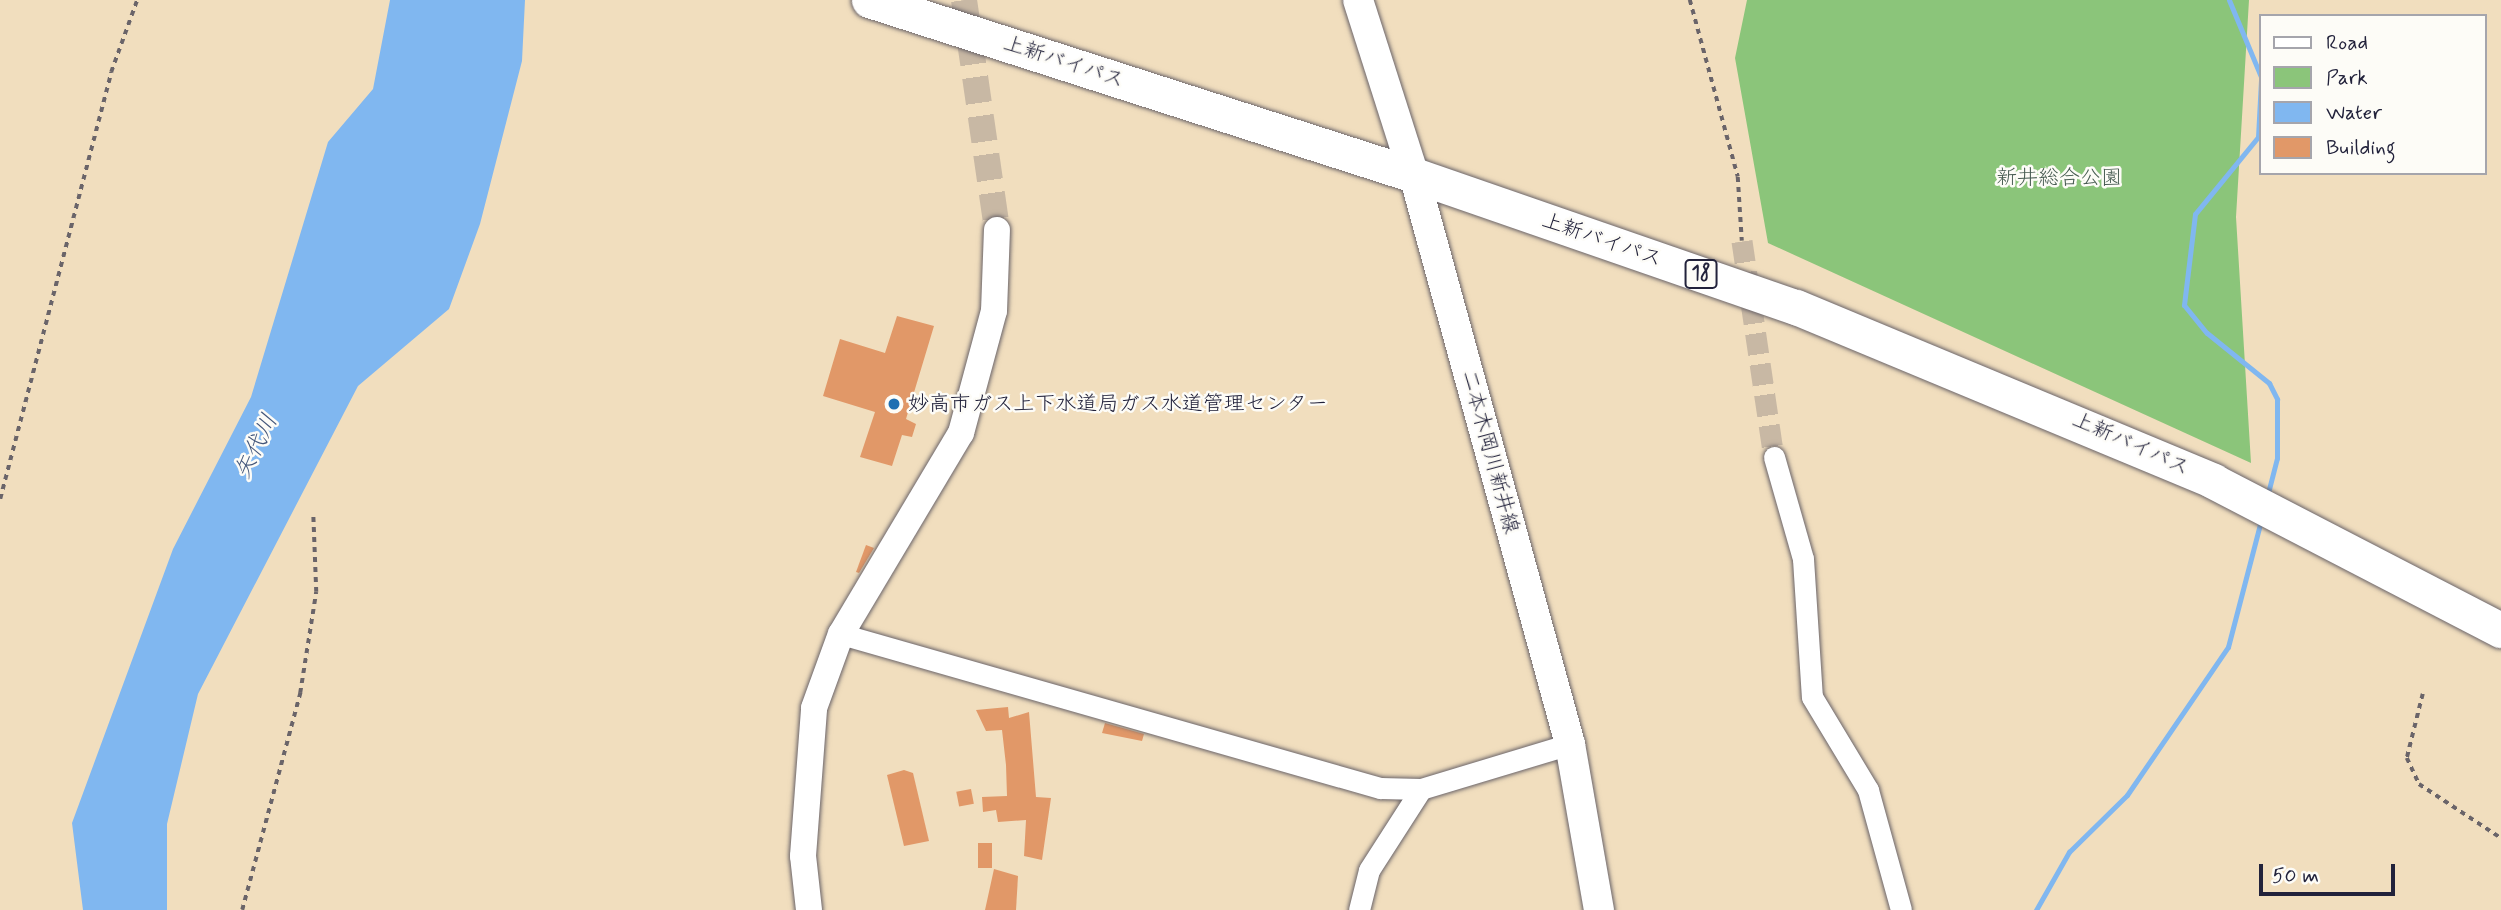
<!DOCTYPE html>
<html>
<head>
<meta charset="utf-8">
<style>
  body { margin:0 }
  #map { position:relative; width:2501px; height:910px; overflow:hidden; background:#f1debe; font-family:Mynerve,"Klee One",sans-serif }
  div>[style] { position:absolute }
  .green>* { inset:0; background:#8bc57a }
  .water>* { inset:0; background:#80b7f0 }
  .stream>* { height:5px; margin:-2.5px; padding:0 2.5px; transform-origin:2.5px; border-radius:2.5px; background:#80b7f0 }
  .building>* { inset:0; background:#e19868; transform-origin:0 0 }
  .minor-tunnel>* { height:21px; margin-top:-10.5px; transform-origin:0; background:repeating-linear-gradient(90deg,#c8b8a4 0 21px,transparent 0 31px) }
  .tertiary-tunnel>* { height:26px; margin-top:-13px; transform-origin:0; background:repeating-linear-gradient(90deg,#c8b8a4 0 26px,transparent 0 39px) }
  .path>* { height:3.5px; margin-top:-1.75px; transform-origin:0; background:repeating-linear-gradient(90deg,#6a6469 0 5px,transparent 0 10px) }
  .roads { filter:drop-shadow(0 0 2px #6a6469) drop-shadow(0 0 2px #6a6469) }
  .minor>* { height:21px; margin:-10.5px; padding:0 10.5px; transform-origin:10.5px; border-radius:10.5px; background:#fff }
  .tertiary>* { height:26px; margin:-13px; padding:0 13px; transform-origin:13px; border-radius:13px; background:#fff }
  .secondary>* { height:30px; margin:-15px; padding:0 15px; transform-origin:15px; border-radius:15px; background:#fff }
  .trunk>* { height:35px; margin:-17.5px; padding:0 17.5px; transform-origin:17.5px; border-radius:17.5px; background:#fff }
  .dots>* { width:19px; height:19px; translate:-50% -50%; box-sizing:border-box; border:4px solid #fdfcf7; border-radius:50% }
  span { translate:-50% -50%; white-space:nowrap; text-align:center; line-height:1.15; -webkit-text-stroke:5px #fdfcf7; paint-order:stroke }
  .shield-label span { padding:2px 5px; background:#fdfcf7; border:2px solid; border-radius:5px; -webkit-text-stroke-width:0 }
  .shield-label { font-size:19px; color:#22223b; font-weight:700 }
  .street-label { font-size:21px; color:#22223b }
  .park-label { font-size:21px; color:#475b51 }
  .poi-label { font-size:21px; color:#22223b }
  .left { translate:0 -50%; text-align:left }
  .water-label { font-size:23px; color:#43567a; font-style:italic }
  .legend { position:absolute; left:2259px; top:14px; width:228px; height:161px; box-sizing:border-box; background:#fdfcf7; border:2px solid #a5a5ac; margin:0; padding:9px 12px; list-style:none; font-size:21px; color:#22223b }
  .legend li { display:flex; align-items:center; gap:14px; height:35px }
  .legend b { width:35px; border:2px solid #a5a5ac }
  .scale { position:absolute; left:2259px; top:864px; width:136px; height:32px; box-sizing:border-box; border:4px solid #22223b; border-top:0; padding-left:9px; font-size:21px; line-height:24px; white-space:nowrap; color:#22223b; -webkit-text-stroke:5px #fdfcf7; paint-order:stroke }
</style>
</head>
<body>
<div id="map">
  <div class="green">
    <i style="clip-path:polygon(1747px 0,2249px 0,2236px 217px,2251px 463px,1768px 243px,1735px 58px)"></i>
  </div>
  <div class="water">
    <i style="clip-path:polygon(390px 0,525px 0,522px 61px,480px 224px,449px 309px,358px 386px,198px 694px,167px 824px,167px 910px,83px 910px,72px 823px,173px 549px,251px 397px,328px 142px,373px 89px)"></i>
  </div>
  <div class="stream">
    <i style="left:2229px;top:0;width:83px;rotate:67.4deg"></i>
    <i style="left:2261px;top:80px;width:57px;rotate:93deg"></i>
    <i style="left:2258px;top:137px;width:99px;rotate:129.3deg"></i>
    <i style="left:2195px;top:214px;width:92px;rotate:96.9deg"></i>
    <i style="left:2184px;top:305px;width:36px;rotate:51deg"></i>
    <i style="left:2207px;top:333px;width:80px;rotate:38.9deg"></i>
    <i style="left:2269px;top:383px;width:18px;rotate:63deg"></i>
    <i style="left:2277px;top:399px;width:59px;rotate:90deg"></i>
    <i style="left:2277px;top:458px;width:40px;rotate:104.4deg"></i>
    <i style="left:2036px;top:910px;width:67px;rotate:-60.4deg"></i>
    <i style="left:2069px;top:852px;width:81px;rotate:-44.5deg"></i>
    <i style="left:2127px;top:795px;width:179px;rotate:-55.7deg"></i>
    <i style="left:2228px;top:647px;width:131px;rotate:-75.4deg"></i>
  </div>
  <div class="building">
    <i style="clip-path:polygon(897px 316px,934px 326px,906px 419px,916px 424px,912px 437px,902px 435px,892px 466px,860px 457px,875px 412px,823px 396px,840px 339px,885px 353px)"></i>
    <i style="clip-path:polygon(866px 545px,874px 548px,859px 573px,856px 572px)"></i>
    <i style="clip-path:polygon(1008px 707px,1009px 718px,1029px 712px,1036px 797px,1051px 798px,1042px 860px,1024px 856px,1026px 820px,998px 822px,996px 810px,983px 812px,982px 797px,1007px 796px,1006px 765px,1002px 730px,986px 731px,976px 710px)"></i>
    <i style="clip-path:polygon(1105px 723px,1144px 734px,1142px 741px,1102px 733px)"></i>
    <i style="clip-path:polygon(904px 770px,913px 773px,929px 841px,904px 846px,887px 775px)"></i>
    <i style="left:971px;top:789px;width:15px;height:15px;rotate:79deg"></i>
    <i style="left:978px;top:843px;width:14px;height:25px"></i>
    <i style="clip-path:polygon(994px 869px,1018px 876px,1016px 910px,985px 910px)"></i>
  </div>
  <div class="minor-tunnel">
    <i style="left:1742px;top:241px;width:218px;rotate:81.6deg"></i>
  </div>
  <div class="tertiary-tunnel">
    <i style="left:964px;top:0;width:232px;rotate:81.8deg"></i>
  </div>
  <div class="path">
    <i style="left:1690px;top:0;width:183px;rotate:74.8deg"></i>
    <i style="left:1738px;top:177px;width:64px;rotate:86.4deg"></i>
    <i style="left:0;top:499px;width:441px;rotate:-75.4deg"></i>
    <i style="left:111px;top:72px;width:77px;rotate:-70.1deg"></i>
    <i style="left:2423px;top:694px;width:66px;rotate:104deg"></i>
    <i style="left:2407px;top:758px;width:29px;rotate:65deg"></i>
    <i style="left:2419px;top:784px;width:98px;rotate:33.4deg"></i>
    <i style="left:242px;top:910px;width:225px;rotate:-75deg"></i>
    <i style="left:300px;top:693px;width:102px;rotate:-81deg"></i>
    <i style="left:316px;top:592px;width:79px;rotate:-92.2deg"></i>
  </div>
  <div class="roads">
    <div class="minor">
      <i style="left:1774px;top:457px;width:106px;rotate:74.1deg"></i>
      <i style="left:1803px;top:559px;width:138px;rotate:86.3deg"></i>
      <i style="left:1812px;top:697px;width:109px;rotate:58.9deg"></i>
      <i style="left:1868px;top:790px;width:124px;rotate:74.6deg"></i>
      <i style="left:841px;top:634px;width:561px;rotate:15.95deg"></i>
      <i style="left:1380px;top:788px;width:41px;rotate:1.4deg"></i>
      <i style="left:1421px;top:789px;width:156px;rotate:-16.8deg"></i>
      <i style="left:1359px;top:910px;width:41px;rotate:-76deg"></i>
      <i style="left:1369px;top:870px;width:96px;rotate:-57.3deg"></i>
    </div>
    <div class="tertiary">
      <i style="left:809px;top:910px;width:54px;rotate:-96.3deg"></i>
      <i style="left:803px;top:856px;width:148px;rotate:-85.7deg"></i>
      <i style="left:814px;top:708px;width:79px;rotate:-70deg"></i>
      <i style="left:841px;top:634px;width:234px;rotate:-59.2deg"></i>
      <i style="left:961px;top:433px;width:126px;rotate:-74.9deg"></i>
      <i style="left:994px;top:311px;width:81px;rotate:-87.9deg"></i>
    </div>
    <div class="secondary">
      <i style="left:1358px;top:0;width:184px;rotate:72.3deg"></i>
      <i style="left:1414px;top:175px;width:590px;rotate:74.67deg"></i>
      <i style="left:1570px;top:744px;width:169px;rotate:80.1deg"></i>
    </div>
    <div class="trunk">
      <i style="left:869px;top:0;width:572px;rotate:17.8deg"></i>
      <i style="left:1414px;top:175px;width:404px;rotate:19.1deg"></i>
      <i style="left:1796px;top:307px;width:452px;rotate:22.6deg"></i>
      <i style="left:2213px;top:481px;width:324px;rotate:27.4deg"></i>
    </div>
  </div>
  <div class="dots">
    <i style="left:894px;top:404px;background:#1f6fb2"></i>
  </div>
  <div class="shield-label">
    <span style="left:1701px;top:274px">18</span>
  </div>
  <div class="street-label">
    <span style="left:1064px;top:62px;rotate:18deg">上新バイパス</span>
    <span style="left:1602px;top:240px;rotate:19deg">上新バイパス</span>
    <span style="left:2131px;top:444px;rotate:24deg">上新バイパス</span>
    <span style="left:1490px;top:452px;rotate:75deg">二本木岡川新井線</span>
  </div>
  <div class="park-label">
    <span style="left:2059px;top:178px">新井総合公園</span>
  </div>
  <div class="poi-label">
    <span class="left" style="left:908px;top:404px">妙高市ガス上下水道局ガス水道管理センター</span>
  </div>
  <div class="water-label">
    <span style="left:257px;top:447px;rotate:-64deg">矢代川</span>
  </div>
  <ul class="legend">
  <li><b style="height:9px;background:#fff"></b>Road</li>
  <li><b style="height:19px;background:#8bc57a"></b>Park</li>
  <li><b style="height:19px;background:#80b7f0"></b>Water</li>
  <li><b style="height:19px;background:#e19868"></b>Building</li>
  </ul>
  <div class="scale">50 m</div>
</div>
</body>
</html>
